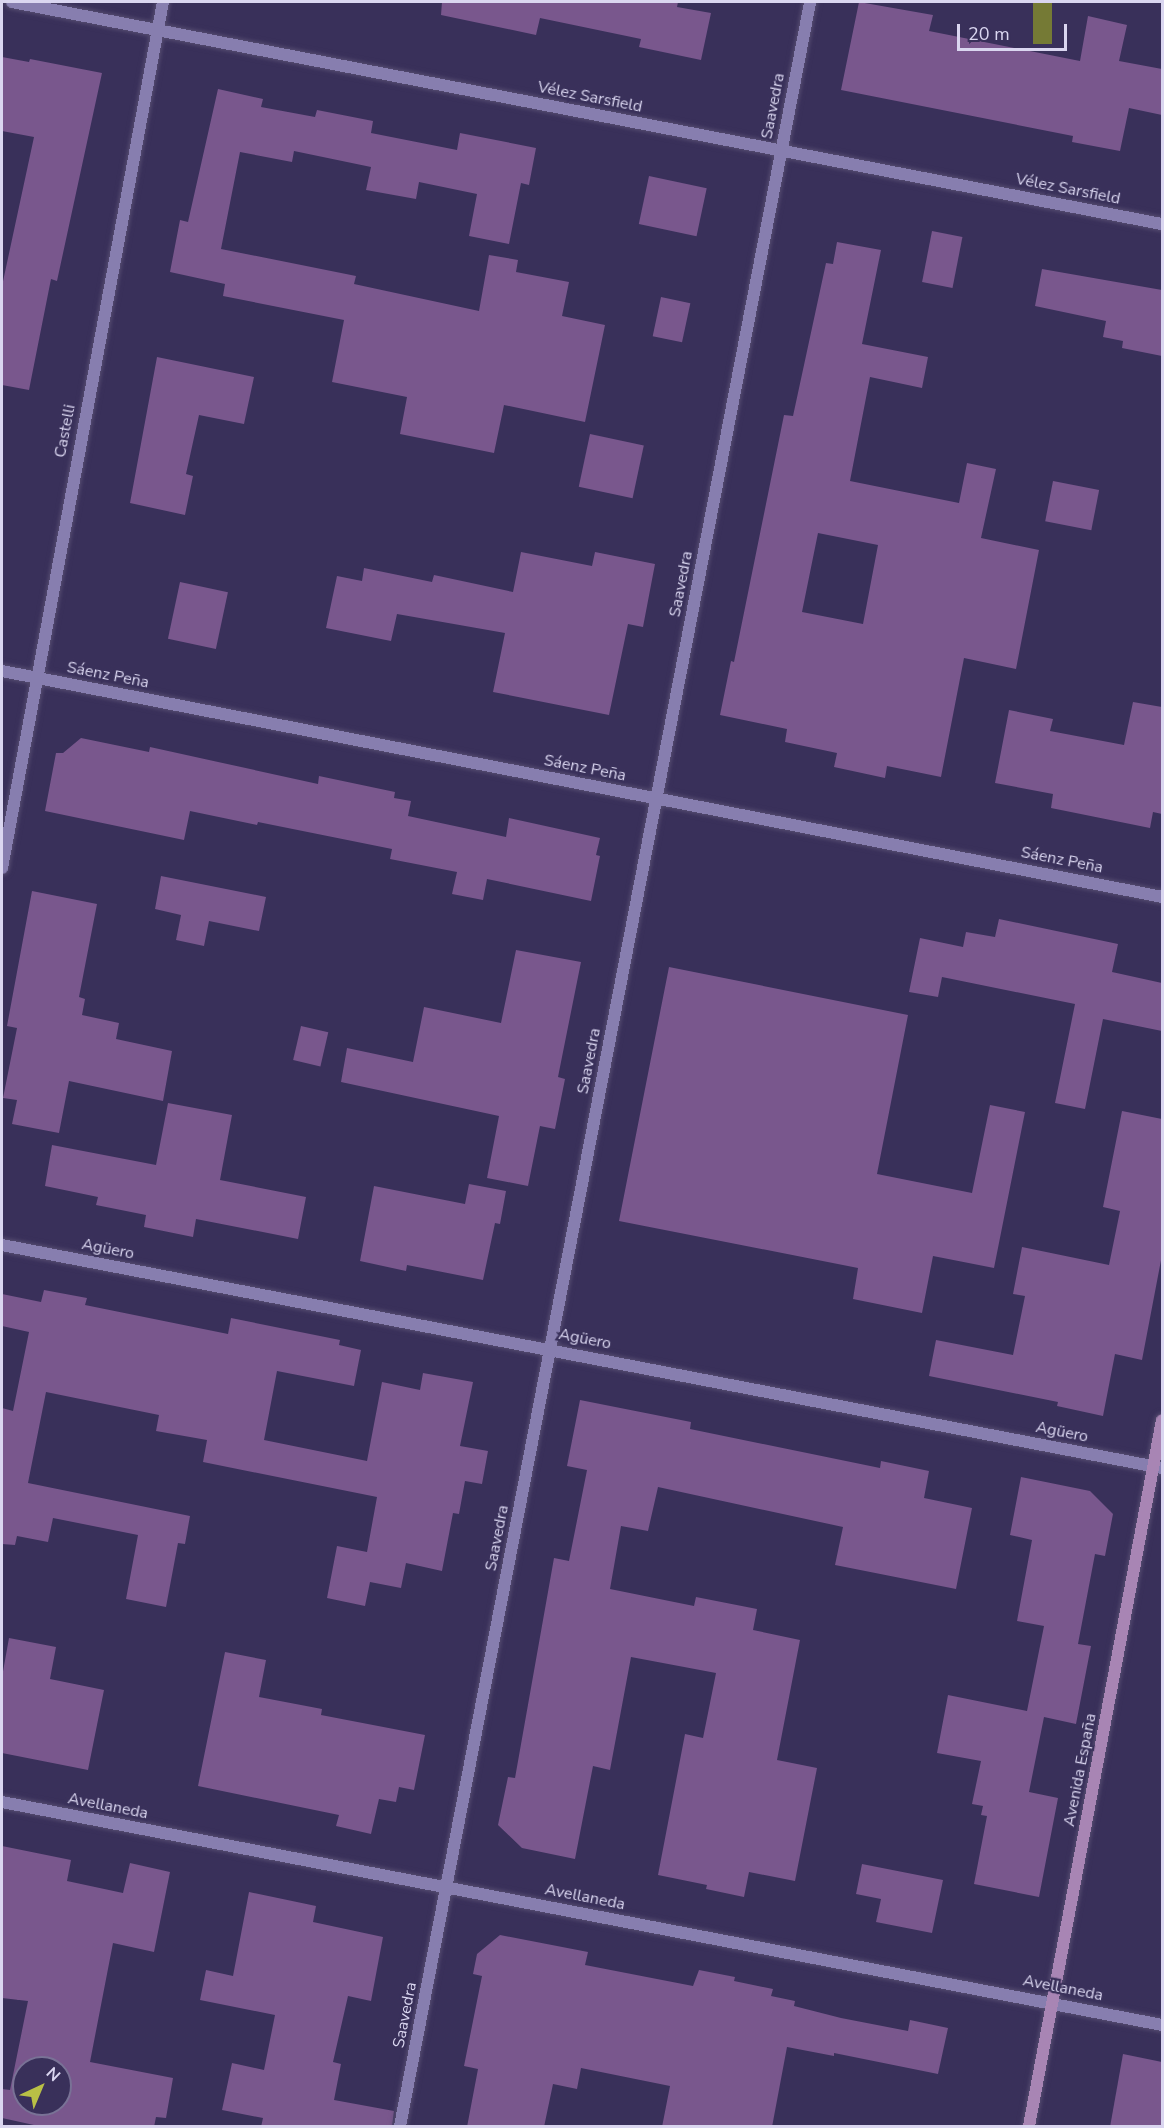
<!DOCTYPE html>
<html>
<head>
<meta charset="utf-8">
<style>
  body { margin:0 }
  #map { position:relative; width:1164px; height:2128px; overflow:hidden; background:#39305a; font-family:"Nunito Sans",sans-serif }
  div>[style] { position:absolute }
  .water>* { inset:0; background:#757a35; transform-origin:0 0 }
  .building>* { inset:0; background:#79578d; transform-origin:0 0 }
  .roads { filter:drop-shadow(0 0 2px #554c70) drop-shadow(0 0 2px #554c70) }
  .minor>* { height:12px; margin:-6px; padding:0 6px; transform-origin:6px; border-radius:6px; background:#877eaf }
  .secondary>* { height:12px; margin:-6px; padding:0 6px; transform-origin:6px; border-radius:6px; background:#a885b4 }
  span { translate:-50% -50%; white-space:nowrap; text-align:center; line-height:1.15; -webkit-text-stroke:4.5px #39305a; paint-order:stroke }
  .street-label { font-size:16px; color:#dad6f0 }
  .frame { position:absolute; inset:0; border:3px solid #dad6f0; pointer-events:none }
  .north { position:absolute; left:12px; top:2056px; width:60px; height:60px; box-sizing:border-box; background:#39305a; border:2px solid #797296; border-radius:50%; rotate:44deg; font-size:16px; font-weight:700; line-height:24px; text-align:center; color:#dad6f0 }
  .north::after { content:''; display:block; margin:auto; width:21px; height:27px; background:#b9c046; clip-path:polygon(50% 0,100% 100%,50% 72%,0 100%) }
  .scale { position:absolute; left:957px; top:24px; width:110px; height:27px; box-sizing:border-box; border:3px solid #dad6f0; border-top:0; padding-left:8px; font-size:18px; line-height:21px; white-space:nowrap; color:#dad6f0; -webkit-text-stroke:4px #39305a; paint-order:stroke }
</style>
</head>
<body>
<div id="map">
  <div class="water">
    <i style="left:1033px;top:2px;width:19px;height:42px"></i>
  </div>
  <div class="building">
    <i style="clip-path:polygon(442px 2px,678px 2px,677px 7px,711px 13px,701px 60px,639px 47px,641px 39px,540px 18px,536px 35px,441px 15px)"></i>
    <i style="clip-path:polygon(859px 2px,933px 15px,929px 31px,1080px 61px,1088px 16px,1127px 25px,1119px 61px,1162px 69px,1162px 115px,1129px 108px,1120px 151px,1072px 142px,1073px 136px,841px 90px)"></i>
    <i style="clip-path:polygon(2px 57px,29px 62px,30px 59px,102px 73px,57px 281px,51px 279px,29px 390px,2px 385px,2px 286px,34px 137px,2px 131px)"></i>
    <i style="clip-path:polygon(218px 89px,263px 99px,261px 107px,315px 117px,317px 110px,373px 121px,371px 133px,457px 150px,460px 133px,536px 148px,529px 185px,521px 183px,509px 244px,469px 236px,477px 194px,419px 182px,416px 199px,366px 190px,371px 167px,294px 151px,292px 162px,240px 152px,221px 249px,356px 276px,354px 284px,479px 311px,489px 255px,518px 260px,516px 272px,569px 282px,562px 316px,605px 325px,585px 422px,504px 405px,494px 453px,400px 434px,407px 397px,332px 382px,344px 320px,223px 296px,225px 284px,170px 272px,180px 220px,188px 222px)"></i>
    <i style="left:649px;top:176px;width:59px;height:49px;rotate:12deg"></i>
    <i style="left:932px;top:231px;width:31px;height:52px;rotate:11deg"></i>
    <i style="clip-path:polygon(evenodd,837px 242px,881px 250px,862px 344px,928px 357px,922px 388px,870px 377px,850px 481px,959px 503px,967px 463px,996px 469px,981px 538px,1039px 550px,1016px 669px,964px 658px,941px 777px,887px 766px,885px 778px,834px 767px,837px 753px,785px 742px,787px 729px,720px 715px,731px 661px,734px 662px,784px 415px,793px 416px,826px 263px,833px 264px,837px 242px,818px 533px,878px 545px,863px 624px,802px 612px,818px 533px)"></i>
    <i style="clip-path:polygon(1042px 269px,1162px 290px,1162px 356px,1122px 348px,1123px 341px,1103px 337px,1106px 321px,1035px 306px)"></i>
    <i style="left:661px;top:297px;width:30px;height:40px;rotate:12deg"></i>
    <i style="clip-path:polygon(157px 357px,254px 377px,244px 424px,199px 415px,186px 474px,193px 476px,185px 515px,130px 503px)"></i>
    <i style="left:590px;top:434px;width:55px;height:54px;rotate:12deg"></i>
    <i style="left:1053px;top:481px;width:47px;height:41px;rotate:11deg"></i>
    <i style="clip-path:polygon(521px 552px,592px 566px,595px 552px,655px 564px,643px 627px,628px 624px,609px 715px,493px 692px,505px 633px,397px 614px,391px 641px,326px 628px,337px 576px,362px 581px,364px 568px,432px 582px,434px 575px,513px 592px)"></i>
    <i style="left:180px;top:582px;width:49px;height:58px;rotate:12deg"></i>
    <i style="clip-path:polygon(1133px 702px,1162px 707px,1162px 814px,1153px 812px,1150px 828px,1051px 808px,1053px 794px,995px 783px,1009px 710px,1053px 719px,1050px 731px,1124px 745px)"></i>
    <i style="clip-path:polygon(81px 738px,149px 752px,150px 747px,318px 784px,319px 776px,395px 792px,394px 798px,411px 801px,408px 816px,506px 837px,509px 818px,600px 838px,596px 855px,600px 856px,591px 901px,487px 879px,483px 900px,452px 894px,457px 872px,390px 859px,392px 849px,258px 822px,257px 825px,190px 811px,184px 840px,45px 811px,56px 753px,63px 753px)"></i>
    <i style="clip-path:polygon(161px 876px,266px 897px,259px 931px,209px 921px,204px 946px,176px 940px,181px 915px,155px 909px)"></i>
    <i style="clip-path:polygon(32px 891px,97px 904px,79px 997px,85px 999px,82px 1015px,119px 1023px,116px 1039px,172px 1051px,163px 1101px,69px 1081px,59px 1133px,12px 1124px,17px 1100px,3px 1098px,17px 1028px,7px 1026px)"></i>
    <i style="clip-path:polygon(999px 919px,1118px 944px,1112px 972px,1162px 983px,1162px 1031px,1103px 1019px,1085px 1109px,1055px 1103px,1075px 1004px,942px 977px,938px 997px,909px 992px,920px 938px,963px 947px,966px 932px,995px 937px)"></i>
    <i style="clip-path:polygon(516px 950px,581px 962px,558px 1077px,565px 1079px,555px 1129px,540px 1126px,528px 1186px,487px 1178px,499px 1116px,341px 1082px,347px 1048px,413px 1062px,424px 1007px,501px 1023px)"></i>
    <i style="clip-path:polygon(669px 967px,908px 1015px,877px 1174px,972px 1193px,990px 1105px,1025px 1112px,994px 1268px,933px 1256px,922px 1313px,853px 1299px,858px 1268px,619px 1221px)"></i>
    <i style="left:301px;top:1026px;width:28px;height:35px;rotate:13deg"></i>
    <i style="clip-path:polygon(168px 1103px,232px 1115px,220px 1180px,306px 1197px,298px 1239px,196px 1219px,193px 1237px,144px 1227px,146px 1215px,96px 1205px,98px 1197px,45px 1186px,52px 1145px,156px 1165px)"></i>
    <i style="clip-path:polygon(1122px 1111px,1162px 1119px,1162px 1255px,1142px 1360px,1115px 1354px,1103px 1416px,1057px 1406px,1058px 1402px,929px 1376px,936px 1340px,1013px 1355px,1025px 1296px,1013px 1294px,1022px 1247px,1109px 1265px,1120px 1211px,1103px 1207px)"></i>
    <i style="clip-path:polygon(469px 1184px,506px 1191px,500px 1224px,495px 1223px,483px 1280px,407px 1265px,406px 1271px,360px 1261px,374px 1186px,465px 1204px)"></i>
    <i style="clip-path:polygon(44px 1290px,87px 1298px,85px 1305px,228px 1334px,231px 1318px,340px 1340px,339px 1345px,361px 1350px,354px 1386px,277px 1371px,264px 1440px,367px 1461px,382px 1382px,420px 1390px,423px 1373px,473px 1382px,460px 1446px,488px 1451px,482px 1484px,465px 1481px,459px 1514px,453px 1513px,442px 1571px,406px 1563px,401px 1588px,370px 1582px,365px 1606px,327px 1598px,337px 1546px,367px 1552px,377px 1497px,203px 1462px,207px 1440px,156px 1431px,159px 1415px,46px 1392px,28px 1483px,190px 1516px,185px 1544px,178px 1543px,166px 1607px,126px 1599px,138px 1535px,53px 1518px,48px 1542px,17px 1536px,15px 1545px,2px 1544px,2px 1408px,13px 1411px,29px 1332px,2px 1326px,2px 1294px,41px 1302px)"></i>
    <i style="clip-path:polygon(580px 1400px,691px 1422px,690px 1429px,880px 1468px,881px 1461px,929px 1471px,924px 1498px,972px 1508px,956px 1589px,835px 1565px,843px 1527px,658px 1487px,648px 1531px,621px 1526px,610px 1589px,694px 1606px,696px 1597px,757px 1609px,753px 1630px,800px 1640px,777px 1760px,817px 1768px,795px 1881px,749px 1872px,744px 1897px,706px 1889px,707px 1885px,658px 1875px,685px 1734px,703px 1738px,716px 1673px,631px 1657px,610px 1770px,593px 1766px,575px 1859px,522px 1848px,498px 1825px,508px 1777px,515px 1778px,554px 1558px,569px 1561px,587px 1470px,567px 1466px)"></i>
    <i style="clip-path:polygon(1021px 1477px,1090px 1491px,1113px 1514px,1105px 1556px,1095px 1554px,1078px 1644px,1091px 1646px,1076px 1724px,1044px 1717px,1029px 1792px,1058px 1798px,1039px 1897px,974px 1884px,987px 1816px,981px 1815px,983px 1806px,972px 1804px,981px 1761px,937px 1753px,948px 1695px,1027px 1711px,1044px 1626px,1017px 1621px,1032px 1540px,1010px 1535px)"></i>
    <i style="clip-path:polygon(9px 1638px,56px 1647px,50px 1679px,104px 1690px,88px 1770px,2px 1753px,2px 1677px)"></i>
    <i style="clip-path:polygon(225px 1652px,266px 1660px,259px 1697px,322px 1709px,321px 1715px,425px 1735px,414px 1790px,399px 1787px,396px 1802px,379px 1799px,371px 1834px,336px 1826px,339px 1815px,198px 1786px)"></i>
    <i style="clip-path:polygon(evenodd,2px 1846px,71px 1860px,67px 1881px,123px 1893px,130px 1863px,170px 1872px,154px 1952px,113px 1943px,90px 2062px,173px 2078px,166px 2118px,156px 2117px,154px 2127px,43px 2127px,2px 2118px,2px 2089px,10px 2090px,28px 2001px,2px 1998px,2px 1846px,24px 2068px,60px 2068px,60px 2104px,24px 2104px,24px 2068px)"></i>
    <i style="clip-path:polygon(862px 1864px,943px 1880px,932px 1933px,876px 1922px,881px 1899px,856px 1894px)"></i>
    <i style="clip-path:polygon(249px 1892px,316px 1906px,313px 1922px,383px 1937px,371px 2001px,348px 1996px,333px 2062px,341px 2064px,334px 2100px,394px 2111px,392px 2127px,261px 2127px,263px 2118px,222px 2110px,232px 2063px,264px 2070px,275px 2015px,200px 2000px,206px 1970px,233px 1976px)"></i>
    <i style="clip-path:polygon(500px 1935px,588px 1952px,585px 1965px,693px 1986px,699px 1970px,735px 1977px,734px 1981px,773px 1989px,771px 1996px,795px 2001px,794px 2006px,841px 2018px,908px 2031px,910px 2020px,948px 2028px,938px 2074px,834px 2053px,834px 2056px,787px 2047px,772px 2127px,662px 2127px,670px 2086px,581px 2068px,577px 2089px,553px 2084px,544px 2127px,467px 2127px,478px 2069px,464px 2066px,482px 1976px,473px 1974px,477px 1954px)"></i>
    <i style="clip-path:polygon(1123px 2054px,1162px 2062px,1162px 2127px,1110px 2127px)"></i>
  </div>
  <div class="roads">
    <div class="minor">
      <i style="left:12px;top:2px;width:1171px;rotate:10.93deg"></i>
      <i style="left:2px;top:671px;width:1182px;rotate:11.02deg"></i>
      <i style="left:2px;top:868px;width:881px;rotate:-79.47deg"></i>
      <i style="left:2px;top:1245px;width:1181px;rotate:10.88deg"></i>
      <i style="left:2px;top:1802px;width:1181px;rotate:10.88deg"></i>
      <i style="left:400px;top:2126px;width:2163px;rotate:-79.07deg"></i>
    </div>
    <div class="secondary">
      <i style="left:1029px;top:2126px;width:718px;rotate:-79.33deg"></i>
    </div>
  </div>
  <div class="street-label">
    <span style="left:590px;top:97px;rotate:11deg">Vélez Sarsfield</span>
    <span style="left:773px;top:106px;rotate:-79deg">Saavedra</span>
    <span style="left:1068px;top:189px;rotate:11deg">Vélez Sarsfield</span>
    <span style="left:65px;top:431px;rotate:-79deg">Castelli</span>
    <span style="left:681px;top:584px;rotate:-79deg">Saavedra</span>
    <span style="left:108px;top:675px;rotate:11deg">Sáenz Peña</span>
    <span style="left:585px;top:768px;rotate:11deg">Sáenz Peña</span>
    <span style="left:1062px;top:860px;rotate:11deg">Sáenz Peña</span>
    <span style="left:589px;top:1061px;rotate:-79deg">Saavedra</span>
    <span style="left:108px;top:1249px;rotate:11deg">Agüero</span>
    <span style="left:585px;top:1339px;rotate:11deg">Agüero</span>
    <span style="left:1062px;top:1432px;rotate:11deg">Agüero</span>
    <span style="left:497px;top:1538px;rotate:-79deg">Saavedra</span>
    <span style="left:1080px;top:1770px;rotate:-79deg">Avenida España</span>
    <span style="left:108px;top:1806px;rotate:11deg">Avellaneda</span>
    <span style="left:585px;top:1897px;rotate:11deg">Avellaneda</span>
    <span style="left:1063px;top:1988px;rotate:11deg">Avellaneda</span>
    <span style="left:405px;top:2015px;rotate:-79deg">Saavedra</span>
  </div>
  <div class="frame"></div>
  <div class="north">N</div>
  <div class="scale">20 m</div>
</div>
</body>
</html>
